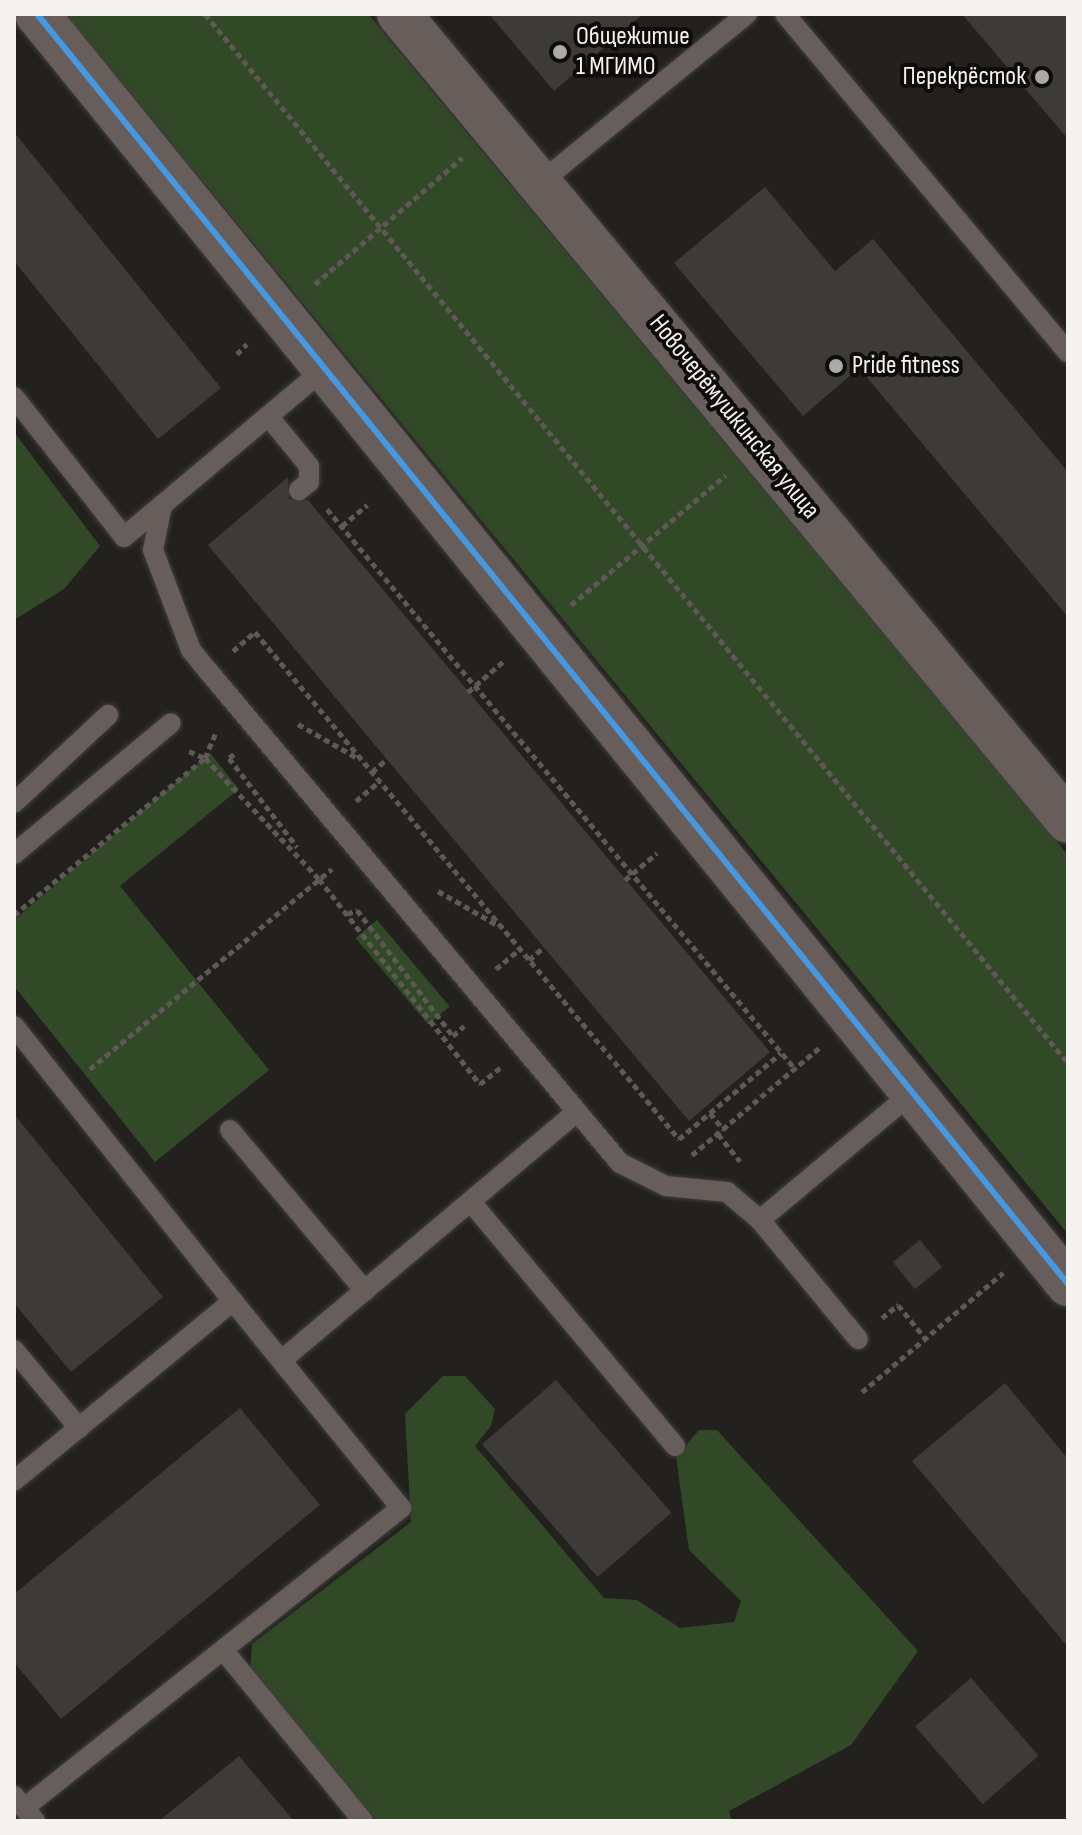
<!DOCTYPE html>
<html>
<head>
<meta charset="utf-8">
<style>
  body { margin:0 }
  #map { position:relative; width:1082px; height:1835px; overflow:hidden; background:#23211e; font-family:"Sofia Sans Condensed",sans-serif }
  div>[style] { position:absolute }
  .green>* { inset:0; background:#314926; transform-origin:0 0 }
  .building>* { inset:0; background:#3c3b39; transform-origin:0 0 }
  .path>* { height:5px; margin-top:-2.5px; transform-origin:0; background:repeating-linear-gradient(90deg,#5e5856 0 6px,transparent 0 10px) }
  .roads { filter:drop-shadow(0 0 2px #3f3e3c) drop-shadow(0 0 2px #3f3e3c) }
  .service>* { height:20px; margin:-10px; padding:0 10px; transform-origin:10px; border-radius:10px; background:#675d5b }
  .tertiary>* { height:44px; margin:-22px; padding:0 22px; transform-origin:22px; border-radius:22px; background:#675d5b }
  .bus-1>* { height:6px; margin:-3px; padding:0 3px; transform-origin:3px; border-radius:3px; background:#4699e1 }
  .dots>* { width:22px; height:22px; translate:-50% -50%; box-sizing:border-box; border:4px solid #0d0c0a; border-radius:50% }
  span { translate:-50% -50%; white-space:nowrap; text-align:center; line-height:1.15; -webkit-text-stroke:8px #0d0c0a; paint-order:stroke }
  .poi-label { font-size:26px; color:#f4f3ef }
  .left { translate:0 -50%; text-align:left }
  .right { translate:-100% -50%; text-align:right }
  .street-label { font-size:26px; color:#f4f3ef }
  .frame { position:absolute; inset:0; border:16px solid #f4f3ef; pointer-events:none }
</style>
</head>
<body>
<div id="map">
  <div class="green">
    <i style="clip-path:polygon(65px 14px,368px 14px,1068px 855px,1068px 1234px)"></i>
    <i style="clip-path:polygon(14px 432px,100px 546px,64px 589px,14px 620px)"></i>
    <i style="clip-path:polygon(210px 753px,239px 789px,120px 886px,269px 1070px,155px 1162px,14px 986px,14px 920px)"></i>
    <i style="left:377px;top:920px;width:113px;height:28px;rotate:50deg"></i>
    <i style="clip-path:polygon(443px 1376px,465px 1376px,495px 1409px,491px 1426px,475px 1446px,604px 1598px,637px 1600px,680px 1628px,734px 1622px,741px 1601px,689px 1550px,676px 1457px,699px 1430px,717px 1430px,918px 1651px,851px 1745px,729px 1811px,732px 1821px,377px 1821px,250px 1672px,252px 1644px,411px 1522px,405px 1414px)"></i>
  </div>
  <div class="building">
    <i style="clip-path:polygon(489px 14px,643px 14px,554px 91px)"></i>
    <i style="clip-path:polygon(962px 14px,1068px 14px,1068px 139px)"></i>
    <i style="clip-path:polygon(14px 132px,221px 388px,158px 439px,14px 261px)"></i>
    <i style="clip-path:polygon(765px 187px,835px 271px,873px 239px,1068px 472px,1068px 617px,859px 368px,803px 416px,674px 263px)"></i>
    <i style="clip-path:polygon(288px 477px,289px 499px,308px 500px,770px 1052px,689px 1121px,208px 545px)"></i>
    <i style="clip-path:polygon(14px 1114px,163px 1297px,71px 1372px,14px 1303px)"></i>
    <i style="left:920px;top:1240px;width:35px;height:35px;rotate:51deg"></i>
    <i style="left:556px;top:1380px;width:176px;height:98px;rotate:49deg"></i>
    <i style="clip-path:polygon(1005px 1383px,1068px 1459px,1068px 1647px,912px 1461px)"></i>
    <i style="clip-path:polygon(240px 1408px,320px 1505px,61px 1719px,14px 1662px,14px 1594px)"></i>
    <i style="left:971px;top:1678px;width:103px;height:74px;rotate:49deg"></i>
    <i style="clip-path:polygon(239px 1756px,294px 1821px,159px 1821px)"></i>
  </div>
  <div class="path">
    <i style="left:205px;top:14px;width:1358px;rotate:50.56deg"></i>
    <i style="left:315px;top:284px;width:194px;rotate:-40.6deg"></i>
    <i style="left:237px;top:354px;width:14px;rotate:-45deg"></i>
    <i style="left:327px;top:509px;width:730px;rotate:50.11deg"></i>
    <i style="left:342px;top:526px;width:33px;rotate:-40deg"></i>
    <i style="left:571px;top:605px;width:202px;rotate:-40deg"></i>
    <i style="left:233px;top:651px;width:29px;rotate:-41deg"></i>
    <i style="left:255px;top:632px;width:661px;rotate:50.09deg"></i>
    <i style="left:679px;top:1139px;width:40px;rotate:-40deg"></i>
    <i style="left:710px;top:1113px;width:21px;rotate:51deg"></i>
    <i style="left:468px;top:692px;width:49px;rotate:-40.9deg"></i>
    <i style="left:298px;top:724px;width:70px;rotate:29.8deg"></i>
    <i style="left:189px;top:751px;width:17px;rotate:24deg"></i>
    <i style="left:205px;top:758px;width:166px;rotate:46.7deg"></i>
    <i style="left:319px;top:879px;width:261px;rotate:51.9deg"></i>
    <i style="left:480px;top:1084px;width:26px;rotate:-39deg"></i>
    <i style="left:234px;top:754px;width:6px;rotate:141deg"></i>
    <i style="left:229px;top:758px;width:112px;rotate:52.6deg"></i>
    <i style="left:372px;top:772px;width:20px;rotate:-41deg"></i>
    <i style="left:356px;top:801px;width:31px;rotate:-40deg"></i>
    <i style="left:625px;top:880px;width:42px;rotate:-40.2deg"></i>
    <i style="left:438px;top:891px;width:70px;rotate:29.8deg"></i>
    <i style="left:347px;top:914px;width:11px;rotate:-22deg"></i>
    <i style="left:357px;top:910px;width:158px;rotate:52.7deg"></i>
    <i style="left:453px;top:1036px;width:15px;rotate:-42deg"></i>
    <i style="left:14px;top:915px;width:247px;rotate:-39.4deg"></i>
    <i style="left:205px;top:758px;width:28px;rotate:-67deg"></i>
    <i style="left:529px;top:960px;width:20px;rotate:-41deg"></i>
    <i style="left:496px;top:969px;width:31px;rotate:-40deg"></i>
    <i style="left:90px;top:1069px;width:314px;rotate:-39.6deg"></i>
    <i style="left:710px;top:1113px;width:93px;rotate:-40.2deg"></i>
    <i style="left:718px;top:1134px;width:35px;rotate:51deg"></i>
    <i style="left:692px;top:1155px;width:166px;rotate:-40.1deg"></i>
    <i style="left:882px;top:1318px;width:21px;rotate:-39deg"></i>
    <i style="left:898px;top:1305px;width:43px;rotate:50.7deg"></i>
    <i style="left:862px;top:1392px;width:185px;rotate:-40.2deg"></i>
  </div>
  <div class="roads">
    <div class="service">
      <i style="left:785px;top:14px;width:441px;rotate:50.1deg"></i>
      <i style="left:541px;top:182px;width:266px;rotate:-39.2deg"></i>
      <i style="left:14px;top:397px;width:178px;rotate:51.8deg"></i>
      <i style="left:124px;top:537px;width:261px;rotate:-40deg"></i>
      <i style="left:268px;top:416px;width:65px;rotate:50.6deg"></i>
      <i style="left:309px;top:466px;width:16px;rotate:90deg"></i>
      <i style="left:309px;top:482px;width:13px;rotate:141deg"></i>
      <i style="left:162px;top:505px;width:46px;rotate:101.3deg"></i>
      <i style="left:153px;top:550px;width:107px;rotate:69.2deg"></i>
      <i style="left:191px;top:650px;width:28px;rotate:51deg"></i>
      <i style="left:209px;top:672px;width:640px;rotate:50.07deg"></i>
      <i style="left:620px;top:1163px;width:51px;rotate:26.6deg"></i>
      <i style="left:666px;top:1186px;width:61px;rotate:5.6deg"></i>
      <i style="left:727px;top:1192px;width:43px;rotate:40.3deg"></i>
      <i style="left:14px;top:803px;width:129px;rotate:-43.1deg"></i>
      <i style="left:14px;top:854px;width:204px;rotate:-39.8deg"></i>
      <i style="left:14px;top:1026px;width:352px;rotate:51.5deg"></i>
      <i style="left:233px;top:1301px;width:283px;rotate:140.6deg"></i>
      <i style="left:230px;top:1130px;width:210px;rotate:50deg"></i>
      <i style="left:471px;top:1202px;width:318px;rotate:50.1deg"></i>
      <i style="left:858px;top:1339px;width:154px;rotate:-129.5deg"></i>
      <i style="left:760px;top:1220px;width:198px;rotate:-39.9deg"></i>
      <i style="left:14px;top:1350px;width:102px;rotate:50.2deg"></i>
      <i style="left:282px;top:1360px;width:385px;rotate:-40.1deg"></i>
      <i style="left:224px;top:1651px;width:220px;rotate:50.7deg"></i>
      <i style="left:14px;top:1796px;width:33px;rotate:50deg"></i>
      <i style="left:24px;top:1808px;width:482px;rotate:-38.5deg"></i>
      <i style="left:401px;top:1508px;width:267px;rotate:-129.1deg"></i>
    </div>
    <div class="tertiary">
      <i style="left:37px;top:14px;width:1636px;rotate:50.93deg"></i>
      <i style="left:399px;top:14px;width:1048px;rotate:50.34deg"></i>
    </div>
  </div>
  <div class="bus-1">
    <i style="left:37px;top:14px;width:1636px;rotate:50.93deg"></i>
  </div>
  <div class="dots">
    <i style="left:560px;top:52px;background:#abaaa6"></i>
    <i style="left:1042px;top:77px;background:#abaaa6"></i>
    <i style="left:836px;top:366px;background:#abaaa6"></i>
  </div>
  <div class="poi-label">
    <span class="left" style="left:576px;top:52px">Общежитие<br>1 МГИМО</span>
    <span class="right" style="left:1026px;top:77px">Перекрёсток</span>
    <span class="left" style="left:852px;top:366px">Pride fitness</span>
  </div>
  <div class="street-label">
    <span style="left:734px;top:417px;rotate:51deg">Новочерёмушкинская улица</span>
  </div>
  <div class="frame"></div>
</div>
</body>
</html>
